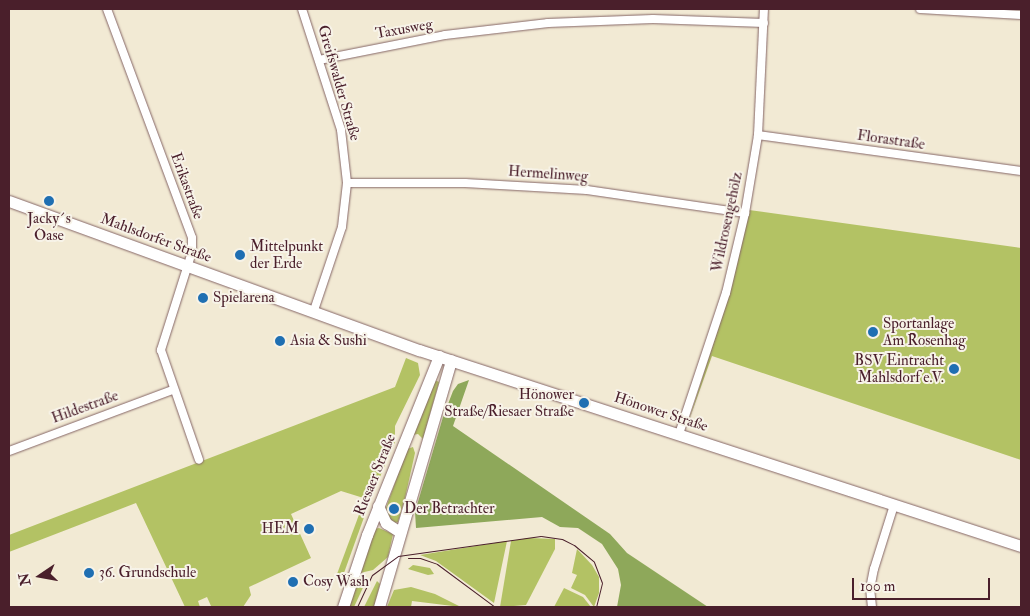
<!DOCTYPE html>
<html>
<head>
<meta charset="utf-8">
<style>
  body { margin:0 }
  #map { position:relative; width:1030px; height:616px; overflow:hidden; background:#f2ead4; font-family:"IM FELL Double Pica",serif }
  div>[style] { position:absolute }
  .green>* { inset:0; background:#b3c264 }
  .forest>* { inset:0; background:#8ea85a }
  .roads { filter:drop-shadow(0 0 1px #856666) drop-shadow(0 0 1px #856666) }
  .street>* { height:8px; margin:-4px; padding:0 4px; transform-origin:4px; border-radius:4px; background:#fff }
  .secondary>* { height:11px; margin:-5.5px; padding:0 5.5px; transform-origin:5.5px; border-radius:5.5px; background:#fff }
  .tram>* { height:1px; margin:-0.5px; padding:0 0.5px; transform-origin:0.5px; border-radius:0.5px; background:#4a1f2b }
  .dots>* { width:14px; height:14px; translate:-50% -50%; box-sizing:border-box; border:2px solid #f7f3e8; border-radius:50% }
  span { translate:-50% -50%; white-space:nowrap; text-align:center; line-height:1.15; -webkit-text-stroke:4px #f7f3e8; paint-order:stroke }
  .street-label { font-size:15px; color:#4a1f2b }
  .poi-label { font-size:15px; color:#4a1f2b }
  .left { translate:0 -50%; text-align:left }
  .right { translate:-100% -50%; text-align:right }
  .frame { position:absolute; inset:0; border:10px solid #4a1f2b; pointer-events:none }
  .north { position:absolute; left:15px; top:551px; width:50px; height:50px; -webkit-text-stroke:4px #f7f3e8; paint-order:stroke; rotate:258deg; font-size:14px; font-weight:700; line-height:20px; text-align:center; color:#4a1f2b }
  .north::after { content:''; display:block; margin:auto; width:18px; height:22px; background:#4a1f2b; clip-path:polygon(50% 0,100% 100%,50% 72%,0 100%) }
  .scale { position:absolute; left:852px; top:578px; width:138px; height:22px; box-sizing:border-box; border:2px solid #4a1f2b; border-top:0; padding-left:6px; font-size:15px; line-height:18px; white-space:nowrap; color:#4a1f2b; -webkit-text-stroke:4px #f7f3e8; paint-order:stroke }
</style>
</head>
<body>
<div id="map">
  <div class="green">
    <i style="clip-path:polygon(749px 210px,1021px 248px,1021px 460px,712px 356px,688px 423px,732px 285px)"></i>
    <i style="clip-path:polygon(406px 358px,418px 363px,420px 375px,395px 426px,395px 442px,370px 500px,341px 491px,291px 514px,311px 558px,249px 587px,251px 595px,243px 607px,211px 606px,207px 597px,198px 601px,200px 607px,185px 607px,136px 503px,9px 552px,9px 535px,395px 387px)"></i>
    <i style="clip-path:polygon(435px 380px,439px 382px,423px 439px,418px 434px,412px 435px)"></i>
    <i style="clip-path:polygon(413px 447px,415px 453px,405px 498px,398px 522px,392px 524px,386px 508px,407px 449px)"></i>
    <i style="clip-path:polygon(367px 509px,340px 584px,337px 574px,360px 512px)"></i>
    <i style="clip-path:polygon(379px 528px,393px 534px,388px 557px,373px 570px,360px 573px,374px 529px)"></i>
    <i style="clip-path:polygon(529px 538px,555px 539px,555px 549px,526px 605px,500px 607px,511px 541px)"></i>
    <i style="clip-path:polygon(507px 541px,494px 603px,436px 561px,420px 555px)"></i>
    <i style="clip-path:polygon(577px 549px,592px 565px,599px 577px,599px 593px,594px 607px,585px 595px,571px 588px,577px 575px,572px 573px)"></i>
    <i style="clip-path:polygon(413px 565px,430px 568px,434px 574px,428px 575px,408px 569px)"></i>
    <i style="clip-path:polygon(367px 579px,354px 607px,347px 607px,356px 586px)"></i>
    <i style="clip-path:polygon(377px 581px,380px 584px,374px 607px,364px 607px)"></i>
    <i style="clip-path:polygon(411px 587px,435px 594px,461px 607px,412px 601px,411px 607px,387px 607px,394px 590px)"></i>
    <i style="clip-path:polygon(564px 588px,583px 597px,591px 607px,554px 607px)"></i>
  </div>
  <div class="forest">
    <i style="clip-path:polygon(469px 380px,453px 426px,610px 534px,627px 553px,708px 607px,617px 607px,621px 585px,618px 569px,602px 544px,578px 528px,560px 527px,542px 517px,416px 528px,415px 512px,443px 417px,453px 391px,458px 384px)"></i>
  </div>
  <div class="roads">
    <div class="street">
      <i style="left:107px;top:9px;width:244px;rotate:69.6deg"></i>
      <i style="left:192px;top:238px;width:14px;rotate:90deg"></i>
      <i style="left:192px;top:252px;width:103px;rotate:107.6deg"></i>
      <i style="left:161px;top:350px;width:116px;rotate:70.9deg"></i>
      <i style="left:302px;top:9px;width:127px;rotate:72.1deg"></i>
      <i style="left:341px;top:130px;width:53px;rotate:83.5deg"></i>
      <i style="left:347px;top:183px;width:44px;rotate:96.5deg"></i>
      <i style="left:342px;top:227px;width:88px;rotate:108.6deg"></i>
      <i style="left:920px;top:9px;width:101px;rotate:3.4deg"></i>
      <i style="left:319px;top:60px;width:128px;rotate:-11.2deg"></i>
      <i style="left:445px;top:35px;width:104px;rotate:-6.6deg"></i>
      <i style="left:548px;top:23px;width:105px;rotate:-2.2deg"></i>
      <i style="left:653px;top:19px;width:111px;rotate:2.1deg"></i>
      <i style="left:758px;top:135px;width:265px;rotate:7.8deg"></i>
      <i style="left:347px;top:183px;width:118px"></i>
      <i style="left:465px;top:183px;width:122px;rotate:3.3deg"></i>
      <i style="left:587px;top:190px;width:160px;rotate:8.3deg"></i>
      <i style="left:679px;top:434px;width:149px;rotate:-71.6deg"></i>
      <i style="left:726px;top:293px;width:82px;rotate:-76.6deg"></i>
      <i style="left:745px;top:213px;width:79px;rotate:-80.5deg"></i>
      <i style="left:758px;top:135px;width:126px;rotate:-87.3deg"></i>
      <i style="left:9px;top:451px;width:174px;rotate:-20.5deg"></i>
      <i style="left:872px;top:607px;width:18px;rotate:-96deg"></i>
      <i style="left:870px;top:589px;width:20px;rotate:-79deg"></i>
      <i style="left:874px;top:569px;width:67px;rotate:-72.6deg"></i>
    </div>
    <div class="secondary">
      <i style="left:9px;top:201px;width:436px;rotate:20deg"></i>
      <i style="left:419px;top:350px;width:633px;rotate:18.03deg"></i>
      <i style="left:378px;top:506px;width:19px;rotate:65deg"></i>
      <i style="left:386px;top:523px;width:17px;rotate:33deg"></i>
      <i style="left:343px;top:607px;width:76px;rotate:-71.6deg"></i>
      <i style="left:367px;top:535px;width:193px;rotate:-68.1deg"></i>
      <i style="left:379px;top:607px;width:257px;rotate:-73.7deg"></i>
    </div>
  </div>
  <div class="tram">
    <i style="left:408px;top:558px;width:12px"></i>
    <i style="left:420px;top:558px;width:18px;rotate:19deg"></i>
    <i style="left:437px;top:564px;width:72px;rotate:36.6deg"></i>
    <i style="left:357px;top:607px;width:35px;rotate:-65deg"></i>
    <i style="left:372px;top:575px;width:32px;rotate:-36deg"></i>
    <i style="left:398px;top:556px;width:144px;rotate:-8deg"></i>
    <i style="left:541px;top:536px;width:21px;rotate:8deg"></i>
    <i style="left:562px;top:539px;width:13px;rotate:27deg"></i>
    <i style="left:574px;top:545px;width:26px;rotate:40deg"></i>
    <i style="left:594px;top:562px;width:22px;rotate:69deg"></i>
    <i style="left:602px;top:583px;width:25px;rotate:104deg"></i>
  </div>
  <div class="dots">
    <i style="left:49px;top:201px;background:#1f6fb2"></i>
    <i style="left:240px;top:255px;background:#1f6fb2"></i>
    <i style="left:203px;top:298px;background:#1f6fb2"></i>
    <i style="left:873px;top:332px;background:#1f6fb2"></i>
    <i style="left:280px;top:341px;background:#1f6fb2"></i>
    <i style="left:954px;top:369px;background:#1f6fb2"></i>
    <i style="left:584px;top:403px;background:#1f6fb2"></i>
    <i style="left:394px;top:509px;background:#1f6fb2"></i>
    <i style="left:309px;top:529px;background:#1f6fb2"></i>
    <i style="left:89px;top:573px;background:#1f6fb2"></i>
    <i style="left:293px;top:582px;background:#1f6fb2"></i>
  </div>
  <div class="street-label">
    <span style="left:404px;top:29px;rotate:-10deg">Taxusweg</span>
    <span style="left:339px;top:83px;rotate:74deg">Greifswalder Straße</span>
    <span style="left:891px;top:140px;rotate:8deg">Florastraße</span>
    <span style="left:548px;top:174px;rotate:4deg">Hermelinweg</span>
    <span style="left:187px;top:186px;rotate:70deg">Erikastraße</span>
    <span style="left:727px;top:222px;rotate:-78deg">Wildrosengehölz</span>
    <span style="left:156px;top:238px;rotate:20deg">Mahlsdorfer Straße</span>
    <span style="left:85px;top:407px;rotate:-20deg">Hildestraße</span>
    <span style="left:661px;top:412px;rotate:18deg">Hönower Straße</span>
    <span style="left:375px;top:475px;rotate:-68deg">Riesaer Straße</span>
  </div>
  <div class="poi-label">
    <span style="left:49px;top:227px">Jacky´s<br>Oase</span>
    <span class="left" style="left:250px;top:255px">Mittelpunkt<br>der Erde</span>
    <span class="left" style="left:213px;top:298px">Spielarena</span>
    <span class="left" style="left:883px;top:332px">Sportanlage<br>Am Rosenhag</span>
    <span class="left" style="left:290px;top:341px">Asia &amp; Sushi</span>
    <span class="right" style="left:944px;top:369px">BSV Eintracht<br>Mahlsdorf e.V.</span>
    <span class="right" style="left:574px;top:403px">Hönower<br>Straße/Riesaer Straße</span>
    <span class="left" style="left:404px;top:509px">Der Betrachter</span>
    <span class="right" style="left:299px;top:529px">HEM</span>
    <span class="left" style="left:99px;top:573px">36. Grundschule</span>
    <span class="left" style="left:303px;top:582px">Cosy Wash</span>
  </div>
  <div class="frame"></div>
  <div class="north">N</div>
  <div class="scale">100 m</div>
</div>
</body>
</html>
